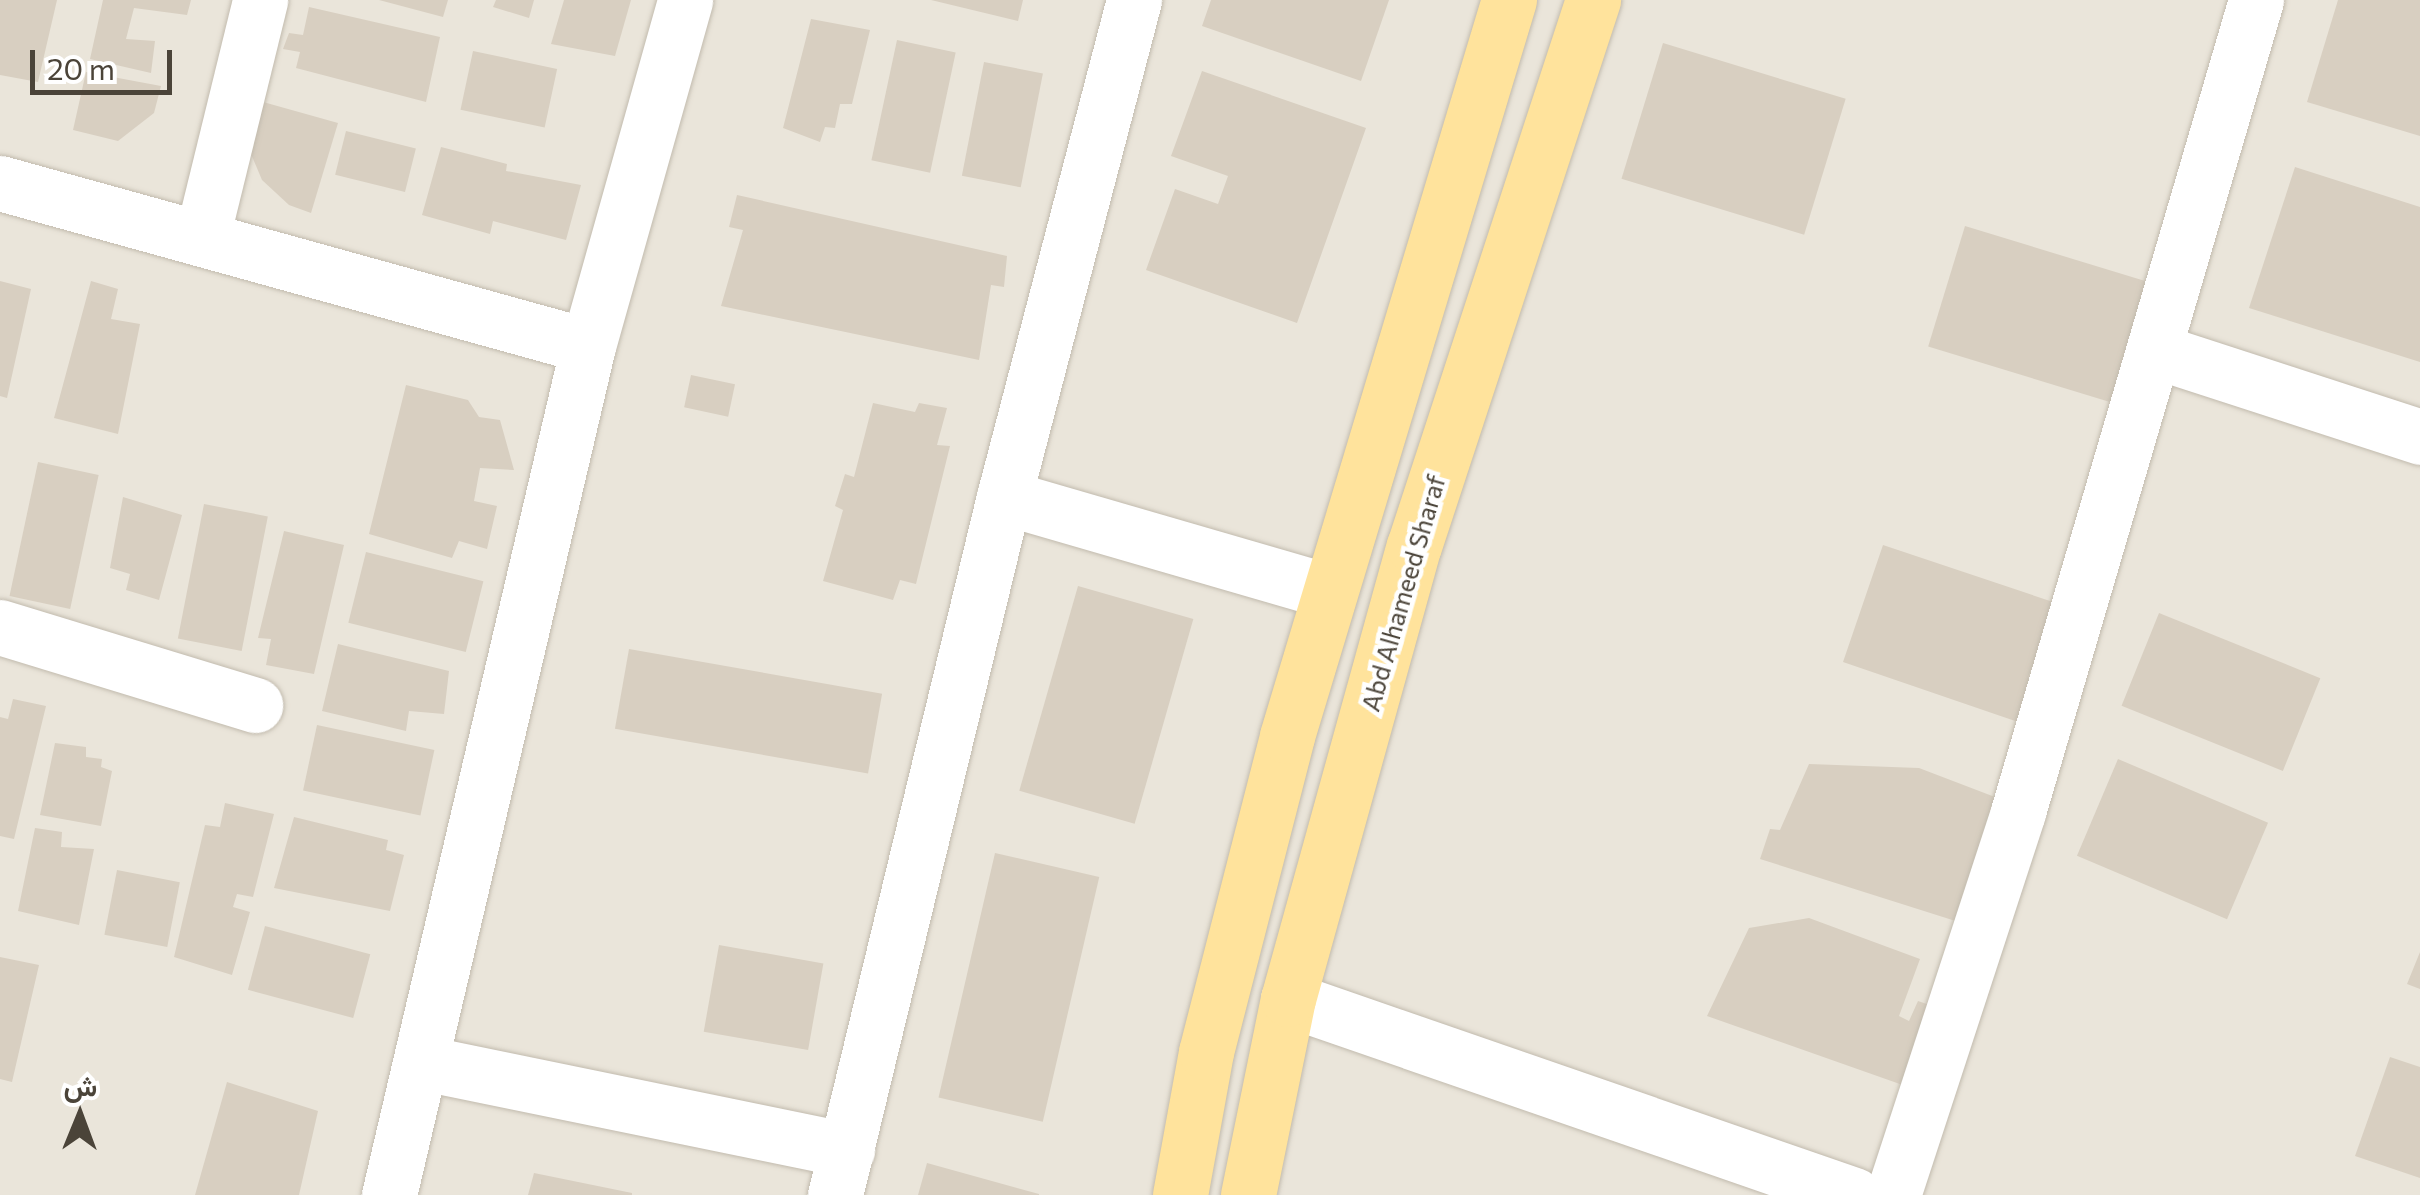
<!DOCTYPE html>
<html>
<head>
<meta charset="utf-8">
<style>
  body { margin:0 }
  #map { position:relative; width:2420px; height:1195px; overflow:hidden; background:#f6f3ec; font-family:Commissioner,Vazirmatn,sans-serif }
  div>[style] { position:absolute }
  .residential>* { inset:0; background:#eae5da; transform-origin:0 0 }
  .building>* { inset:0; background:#d8cfc1; transform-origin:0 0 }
  .roads { filter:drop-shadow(0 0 2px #c2bbae) drop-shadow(0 0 2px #c2bbae) }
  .minor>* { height:55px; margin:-27.5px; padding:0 27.5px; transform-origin:27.5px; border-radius:27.5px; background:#fff }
  .major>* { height:55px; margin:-27.5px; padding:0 27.5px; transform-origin:27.5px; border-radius:27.5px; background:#ffe39c }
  span { translate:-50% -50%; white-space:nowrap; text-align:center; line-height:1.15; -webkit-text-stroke:9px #fff; paint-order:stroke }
  .street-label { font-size:25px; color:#4b4439 }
  .north { position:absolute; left:30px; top:1065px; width:100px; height:100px; -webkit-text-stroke:8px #fff; paint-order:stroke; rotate:1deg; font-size:28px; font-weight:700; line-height:40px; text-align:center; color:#4b4439 }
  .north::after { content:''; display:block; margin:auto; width:35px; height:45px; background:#4b4439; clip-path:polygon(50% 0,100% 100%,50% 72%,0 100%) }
  .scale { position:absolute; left:30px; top:50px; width:142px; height:45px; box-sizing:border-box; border:5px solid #4b4439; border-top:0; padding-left:12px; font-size:30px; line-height:35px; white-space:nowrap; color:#4b4439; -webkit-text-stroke:8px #fff; paint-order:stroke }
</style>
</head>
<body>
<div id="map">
  <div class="residential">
    <i style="left:0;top:0;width:2420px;height:1195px"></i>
  </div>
  <div class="building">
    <i style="clip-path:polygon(0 0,57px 0,38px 82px,0 75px)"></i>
    <i style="clip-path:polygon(103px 0,191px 0,187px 15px,134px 8px,126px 39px,155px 41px,151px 73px,90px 59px)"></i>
    <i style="clip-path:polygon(379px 0,448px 0,443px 17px)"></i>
    <i style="clip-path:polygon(496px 0,534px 0,529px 18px,493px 7px)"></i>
    <i style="clip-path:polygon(564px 0,631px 0,615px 56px,551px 44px)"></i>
    <i style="clip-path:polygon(931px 0,1023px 0,1018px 21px)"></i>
    <i style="clip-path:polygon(1211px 0,1389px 0,1361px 81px,1202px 26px)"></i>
    <i style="clip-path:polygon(2338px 0,2420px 0,2420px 136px,2307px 102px)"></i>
    <i style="clip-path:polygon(309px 7px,440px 37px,426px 102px,296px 68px,300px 52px,283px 49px,289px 33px,303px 35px)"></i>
    <i style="clip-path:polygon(811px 19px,870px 30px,852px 104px,840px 104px,835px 128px,825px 127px,820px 142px,783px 128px)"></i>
    <i style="left:897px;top:40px;width:60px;height:123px;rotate:12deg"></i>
    <i style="left:1663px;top:43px;width:191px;height:142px;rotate:17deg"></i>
    <i style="left:473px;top:51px;width:86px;height:60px;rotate:12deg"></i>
    <i style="left:984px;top:62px;width:60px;height:116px;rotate:11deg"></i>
    <i style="clip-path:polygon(1202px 71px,1366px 128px,1297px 323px,1146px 270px,1175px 189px,1218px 204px,1228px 176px,1171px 156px)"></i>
    <i style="clip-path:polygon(86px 72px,161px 86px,154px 113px,118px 141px,73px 130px)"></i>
    <i style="clip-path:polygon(256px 100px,338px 123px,311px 213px,289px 205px,262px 180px,251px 154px)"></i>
    <i style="left:346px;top:131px;width:72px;height:45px;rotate:14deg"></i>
    <i style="clip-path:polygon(441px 147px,507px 164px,506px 171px,581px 185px,566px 240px,493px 221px,490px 234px,422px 215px)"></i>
    <i style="clip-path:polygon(2295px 167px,2420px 207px,2420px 362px,2249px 308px)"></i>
    <i style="clip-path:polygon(737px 195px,1007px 256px,1004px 287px,991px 285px,979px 360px,721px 306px,743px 230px,729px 227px)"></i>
    <i style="left:1965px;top:226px;width:214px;height:126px;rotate:17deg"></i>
    <i style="clip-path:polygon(0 281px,31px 289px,7px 398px,0 396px)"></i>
    <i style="clip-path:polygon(91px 281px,118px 289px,111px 319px,140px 324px,118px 434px,54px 418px)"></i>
    <i style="left:691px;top:375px;width:45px;height:33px;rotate:12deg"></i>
    <i style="clip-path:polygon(406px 385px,468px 400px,479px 417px,500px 420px,514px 470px,480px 468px,474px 501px,497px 506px,487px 549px,459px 541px,452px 558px,369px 534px)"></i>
    <i style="clip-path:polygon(873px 403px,915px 412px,919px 403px,947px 408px,937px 445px,950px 446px,916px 584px,900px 580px,893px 600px,823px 581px,843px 510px,835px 506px,845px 474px,854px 477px)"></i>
    <i style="left:38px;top:462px;width:62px;height:137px;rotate:12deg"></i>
    <i style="clip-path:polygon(123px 497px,182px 515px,159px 600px,126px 590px,130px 574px,110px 568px)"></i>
    <i style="left:204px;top:504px;width:65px;height:137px;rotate:11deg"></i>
    <i style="clip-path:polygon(284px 531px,344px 545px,314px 674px,266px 665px,271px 639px,258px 638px)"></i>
    <i style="clip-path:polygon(1883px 545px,2059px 604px,2028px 677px,2037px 682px,2021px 723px,1843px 662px)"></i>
    <i style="left:366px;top:552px;width:121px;height:73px;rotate:14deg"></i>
    <i style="left:1078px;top:586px;width:120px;height:213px;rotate:16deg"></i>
    <i style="left:2159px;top:613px;width:174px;height:100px;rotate:22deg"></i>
    <i style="clip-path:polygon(338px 644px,449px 671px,444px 714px,409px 711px,406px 731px,322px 711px)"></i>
    <i style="left:629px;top:649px;width:257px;height:81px;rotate:10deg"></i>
    <i style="clip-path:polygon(13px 699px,46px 706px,14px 839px,0 836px,0 717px,8px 719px)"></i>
    <i style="left:317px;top:725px;width:120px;height:67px;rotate:12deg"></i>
    <i style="clip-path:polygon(55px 743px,86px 747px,86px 757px,102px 759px,101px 767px,112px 771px,101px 826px,40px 815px)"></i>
    <i style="left:2118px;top:759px;width:163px;height:105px;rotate:23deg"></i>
    <i style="clip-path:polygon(1809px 764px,1919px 768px,2008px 802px,1965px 924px,1760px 859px,1770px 829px,1780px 830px)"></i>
    <i style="clip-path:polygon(225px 803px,274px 814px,253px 897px,237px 894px,233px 907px,250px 912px,232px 975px,174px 957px,205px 825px,220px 827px)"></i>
    <i style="clip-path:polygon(294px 817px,388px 840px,386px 850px,404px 855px,390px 911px,274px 888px)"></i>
    <i style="clip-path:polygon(35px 828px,62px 832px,61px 847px,94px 849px,79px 925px,18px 911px)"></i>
    <i style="left:995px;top:853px;width:107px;height:251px;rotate:13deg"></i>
    <i style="left:117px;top:870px;width:64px;height:66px;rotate:11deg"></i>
    <i style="clip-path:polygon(1809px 918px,1920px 959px,1899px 1016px,1909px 1021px,1918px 1001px,1944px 1010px,1914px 1089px,1707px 1016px,1749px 928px)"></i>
    <i style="left:265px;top:926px;width:109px;height:66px;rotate:15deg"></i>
    <i style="left:719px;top:945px;width:106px;height:88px;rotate:10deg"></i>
    <i style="clip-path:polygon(2420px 952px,2420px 989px,2407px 984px)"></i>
    <i style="clip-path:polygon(0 957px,39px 965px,12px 1082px,0 1079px)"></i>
    <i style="clip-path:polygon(2390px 1057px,2420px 1067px,2420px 1178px,2355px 1156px)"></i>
    <i style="clip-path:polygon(227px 1082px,318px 1111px,299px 1195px,195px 1195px)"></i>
    <i style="clip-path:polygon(927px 1163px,1039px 1194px,1039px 1195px,918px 1195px)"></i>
    <i style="clip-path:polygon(534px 1173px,632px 1193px,632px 1195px,528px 1195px)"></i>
  </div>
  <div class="roads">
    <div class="minor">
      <i style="left:0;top:183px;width:610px;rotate:15.49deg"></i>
      <i style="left:202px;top:237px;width:244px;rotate:-76.2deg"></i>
      <i style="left:2156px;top:351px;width:278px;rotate:18deg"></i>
      <i style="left:1004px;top:497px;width:336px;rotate:16.2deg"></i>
      <i style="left:0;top:627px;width:267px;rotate:17deg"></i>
      <i style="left:1288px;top:999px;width:599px;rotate:19.1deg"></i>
      <i style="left:424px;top:1063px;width:432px;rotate:11.6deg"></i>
      <i style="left:389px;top:1195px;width:872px;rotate:-76.81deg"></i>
      <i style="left:588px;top:346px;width:359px;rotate:-74.3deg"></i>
      <i style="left:835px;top:1195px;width:718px;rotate:-76.39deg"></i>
      <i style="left:1004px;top:497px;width:514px;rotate:-75.34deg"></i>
      <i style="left:1893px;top:1195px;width:403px;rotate:-71.9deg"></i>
      <i style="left:2018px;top:812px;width:846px;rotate:-73.66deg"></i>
    </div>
    <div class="major">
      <i style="left:1180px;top:1195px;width:145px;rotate:-79.7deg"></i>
      <i style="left:1206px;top:1052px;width:326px;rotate:-75.6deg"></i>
      <i style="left:1287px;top:736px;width:769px;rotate:-73.22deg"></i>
      <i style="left:1248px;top:1195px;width:200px;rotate:-78.5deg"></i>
      <i style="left:1288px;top:999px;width:470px;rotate:-74.5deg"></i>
      <i style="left:1414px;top:546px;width:575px;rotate:-71.85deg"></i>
    </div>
  </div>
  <div class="street-label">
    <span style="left:1403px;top:593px;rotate:-74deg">Abd Alhameed Sharaf</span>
  </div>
  <div class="north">ش</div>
  <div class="scale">20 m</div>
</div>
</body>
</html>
